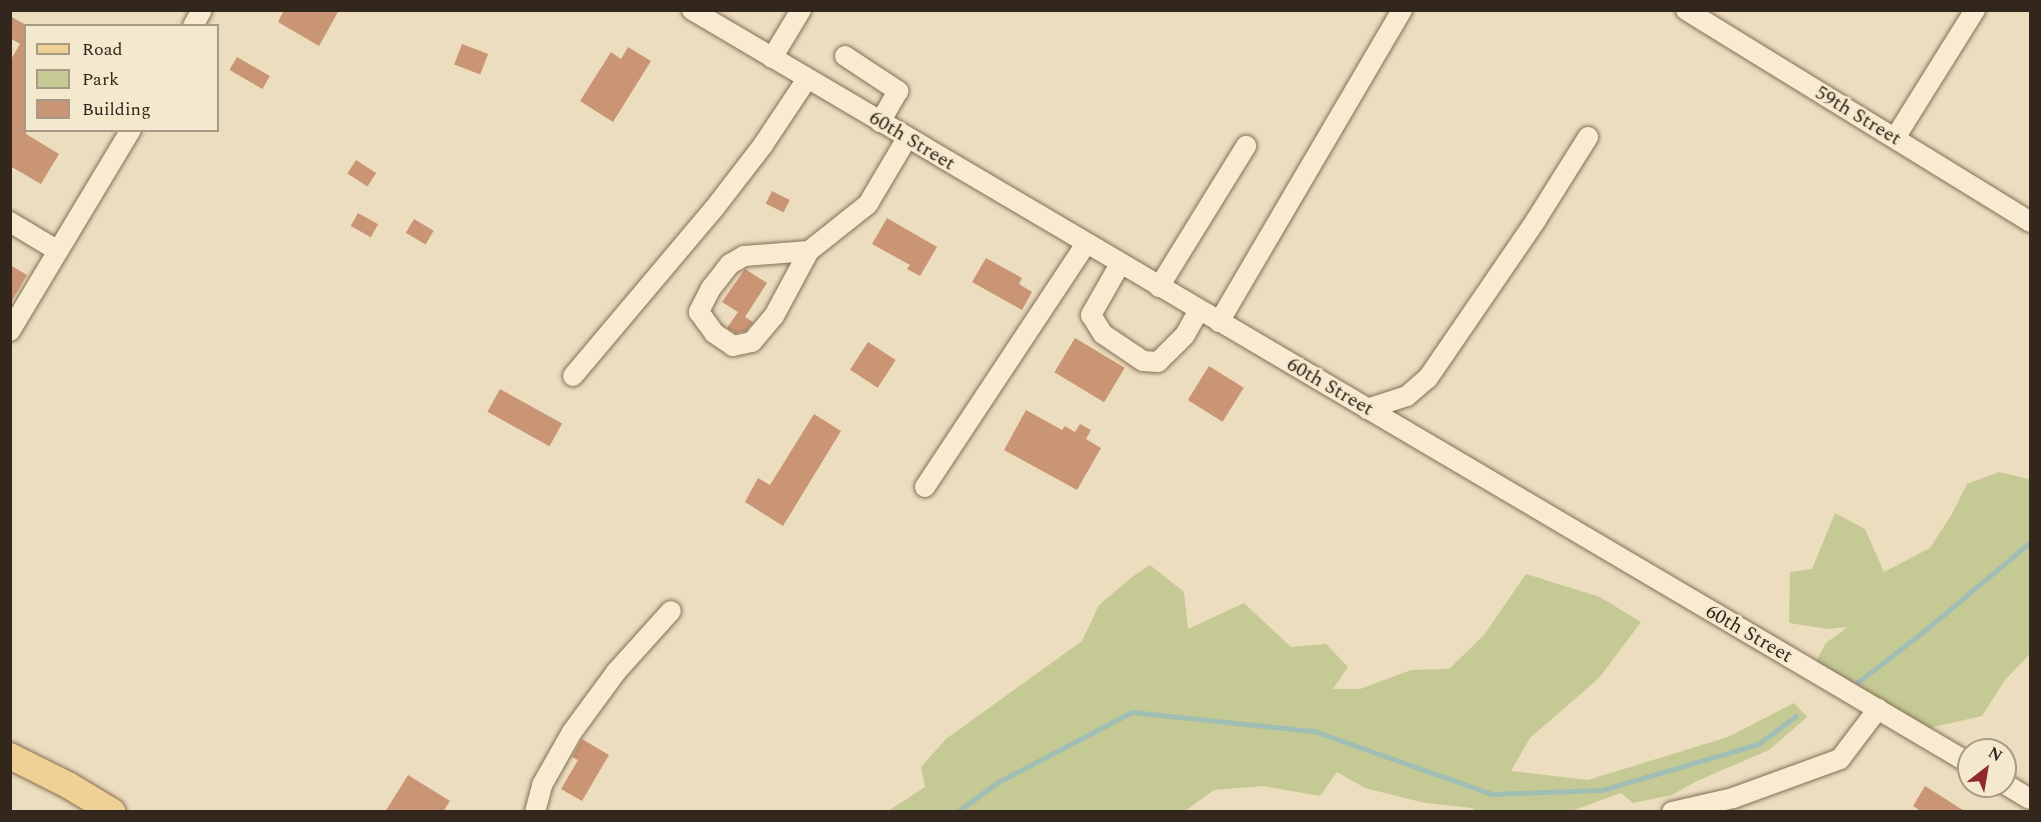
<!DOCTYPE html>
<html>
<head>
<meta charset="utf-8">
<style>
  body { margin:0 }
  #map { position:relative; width:2041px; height:822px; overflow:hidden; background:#ecddbe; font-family:Spectral,serif }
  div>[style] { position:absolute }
  .green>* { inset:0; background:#c5c993 }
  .stream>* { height:5px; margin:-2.5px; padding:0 2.5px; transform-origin:2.5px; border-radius:2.5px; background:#a1beb5 }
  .building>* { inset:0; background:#ca9575; transform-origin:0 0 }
  .roads { filter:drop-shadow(0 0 2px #846e57) drop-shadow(0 0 2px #846e57) }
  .minor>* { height:20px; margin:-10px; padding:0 10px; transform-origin:10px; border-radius:10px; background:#f8ebd1 }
  .major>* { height:26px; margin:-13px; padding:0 13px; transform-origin:13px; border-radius:13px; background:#f0d195 }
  span { translate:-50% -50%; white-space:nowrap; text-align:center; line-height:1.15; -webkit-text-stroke:5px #f4e8cd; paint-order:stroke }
  .street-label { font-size:20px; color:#33261c }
  .frame { position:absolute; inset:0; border:12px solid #33261c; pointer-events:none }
  .legend { position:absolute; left:24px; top:24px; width:195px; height:108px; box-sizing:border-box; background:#f4e8cd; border:2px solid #a79a86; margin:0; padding:8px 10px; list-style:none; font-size:18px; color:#33261c }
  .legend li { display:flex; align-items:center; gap:12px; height:30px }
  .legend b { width:30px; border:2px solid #a79a86 }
  .north { position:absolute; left:1957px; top:738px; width:60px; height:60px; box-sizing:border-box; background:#f4e8cd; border:2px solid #a79a86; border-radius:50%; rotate:31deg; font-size:16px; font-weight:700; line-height:24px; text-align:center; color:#33261c }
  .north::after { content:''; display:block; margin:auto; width:21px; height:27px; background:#91292d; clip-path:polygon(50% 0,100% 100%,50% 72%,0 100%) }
</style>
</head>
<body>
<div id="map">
  <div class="green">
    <i style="clip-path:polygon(1999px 472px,2028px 479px,2030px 477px,2030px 654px,2005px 680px,1982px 716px,1915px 731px,1811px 670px,1826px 643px,1848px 627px,1828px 629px,1789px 623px,1790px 572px,1812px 569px,1835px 513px,1865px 529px,1884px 572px,1930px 548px,1952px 514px,1967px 484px)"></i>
    <i style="clip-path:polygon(1150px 565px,1184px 592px,1188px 629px,1244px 603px,1291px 647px,1326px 644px,1348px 667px,1333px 689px,1360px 689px,1411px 670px,1449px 669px,1484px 635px,1526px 574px,1600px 597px,1641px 622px,1599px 678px,1530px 738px,1511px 771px,1588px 780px,1728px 737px,1794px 703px,1807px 717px,1769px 750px,1697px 781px,1672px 795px,1633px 803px,1621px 793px,1571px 811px,1475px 811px,1472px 808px,1425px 803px,1365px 788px,1337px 772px,1320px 796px,1263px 786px,1214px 790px,1185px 811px,888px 811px,925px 787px,921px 767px,946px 739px,1082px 641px,1099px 605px,1132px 577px)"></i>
  </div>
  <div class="stream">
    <i style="left:1858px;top:682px;width:83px;rotate:-37.7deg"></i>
    <i style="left:1924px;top:631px;width:138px;rotate:-40deg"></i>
    <i style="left:957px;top:812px;width:51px;rotate:-36.2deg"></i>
    <i style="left:998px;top:782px;width:151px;rotate:-27.6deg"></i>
    <i style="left:1132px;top:712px;width:183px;rotate:6deg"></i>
    <i style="left:1314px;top:731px;width:189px;rotate:19.5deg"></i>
    <i style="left:1492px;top:794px;width:110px;rotate:-2.1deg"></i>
    <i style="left:1602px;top:790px;width:163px;rotate:-16.4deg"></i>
    <i style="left:1758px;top:744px;width:47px;rotate:-36.4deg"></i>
  </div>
  <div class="building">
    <i style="clip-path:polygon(284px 10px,339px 10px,319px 46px,278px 22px)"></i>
    <i style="clip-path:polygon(10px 16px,26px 25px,26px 134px,59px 154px,41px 184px,10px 166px,10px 61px,20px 44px,10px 38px)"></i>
    <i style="left:462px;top:44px;width:28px;height:22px;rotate:21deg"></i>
    <i style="clip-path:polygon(628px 47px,651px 61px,613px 122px,580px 101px,611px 52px,621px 59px)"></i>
    <i style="left:237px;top:57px;width:38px;height:15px;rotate:30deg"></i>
    <i style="left:356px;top:160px;width:24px;height:16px;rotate:33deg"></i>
    <i style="left:772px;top:191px;width:20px;height:14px;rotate:27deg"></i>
    <i style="left:358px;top:213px;width:23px;height:15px;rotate:29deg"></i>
    <i style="clip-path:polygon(887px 218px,937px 247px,920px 276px,907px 269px,910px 265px,872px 244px)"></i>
    <i style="left:414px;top:219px;width:23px;height:16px;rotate:31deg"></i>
    <i style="clip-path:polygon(986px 258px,1022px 278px,1019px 284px,1032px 292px,1022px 310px,972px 282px)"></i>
    <i style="clip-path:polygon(10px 265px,27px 275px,10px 304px)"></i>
    <i style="clip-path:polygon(745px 269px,767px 283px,745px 317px,753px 322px,746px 331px,736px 333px,727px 328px,738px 312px,722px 302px)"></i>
    <i style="left:1075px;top:338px;width:58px;height:40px;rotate:31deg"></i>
    <i style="left:868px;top:342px;width:33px;height:33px;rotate:33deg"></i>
    <i style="left:1209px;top:366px;width:41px;height:40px;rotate:32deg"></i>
    <i style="left:500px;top:389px;width:71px;height:26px;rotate:29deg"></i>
    <i style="clip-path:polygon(1026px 410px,1062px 430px,1065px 426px,1075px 432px,1080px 424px,1091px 430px,1086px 439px,1101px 448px,1077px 490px,1004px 450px)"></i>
    <i style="clip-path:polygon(814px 414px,841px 431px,783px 526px,745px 502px,758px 478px,770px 485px)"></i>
    <i style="clip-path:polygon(582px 739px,609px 755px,582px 801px,561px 789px,578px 760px,572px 757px)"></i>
    <i style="clip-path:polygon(408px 775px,450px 801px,443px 812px,385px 812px)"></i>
    <i style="clip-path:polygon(1925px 786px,1966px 812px,1922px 812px,1913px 806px)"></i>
  </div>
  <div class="roads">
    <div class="minor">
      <i style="left:692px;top:10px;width:1482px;rotate:30.53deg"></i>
      <i style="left:1686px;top:10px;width:404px;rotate:31.6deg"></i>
      <i style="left:193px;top:26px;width:18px;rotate:-61deg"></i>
      <i style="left:845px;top:56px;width:64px;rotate:33.4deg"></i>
      <i style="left:898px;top:91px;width:36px;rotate:120deg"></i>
      <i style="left:772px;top:58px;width:56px;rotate:-58.9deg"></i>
      <i style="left:1895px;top:138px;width:151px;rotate:-58deg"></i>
      <i style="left:10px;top:222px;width:56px;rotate:31.1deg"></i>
      <i style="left:809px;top:251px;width:65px;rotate:175.6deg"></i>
      <i style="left:744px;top:256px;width:16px;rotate:150deg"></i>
      <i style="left:730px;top:264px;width:31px;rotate:128deg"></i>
      <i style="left:711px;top:288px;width:27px;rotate:117deg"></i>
      <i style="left:699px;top:312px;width:26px;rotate:54deg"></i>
      <i style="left:714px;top:333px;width:23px;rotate:34deg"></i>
      <i style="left:733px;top:346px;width:19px;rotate:-12deg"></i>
      <i style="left:752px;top:342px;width:34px;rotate:-50deg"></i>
      <i style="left:774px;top:316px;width:74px;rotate:-61.7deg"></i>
      <i style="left:809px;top:251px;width:75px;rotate:-38.5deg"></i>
      <i style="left:868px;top:204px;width:77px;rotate:-59.4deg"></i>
      <i style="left:1120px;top:264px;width:59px;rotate:119.6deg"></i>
      <i style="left:1091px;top:315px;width:22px;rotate:58deg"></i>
      <i style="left:1103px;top:334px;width:48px;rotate:34deg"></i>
      <i style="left:1143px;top:361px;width:15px;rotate:4deg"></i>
      <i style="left:1158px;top:362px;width:38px;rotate:-45deg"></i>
      <i style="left:1185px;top:335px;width:29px;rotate:-61deg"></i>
      <i style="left:1159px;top:287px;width:166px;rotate:-58.3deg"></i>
      <i style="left:1219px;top:322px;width:362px;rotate:-59.6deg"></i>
      <i style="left:10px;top:331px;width:235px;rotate:-59deg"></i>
      <i style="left:573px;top:376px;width:217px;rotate:-49.9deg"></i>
      <i style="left:713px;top:210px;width:82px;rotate:-52.4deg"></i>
      <i style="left:763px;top:145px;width:79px;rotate:-56.3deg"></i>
      <i style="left:1367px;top:409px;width:42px;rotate:-18deg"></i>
      <i style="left:1407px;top:396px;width:28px;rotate:-41deg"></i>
      <i style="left:1428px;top:378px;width:191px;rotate:-55.6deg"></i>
      <i style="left:1536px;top:220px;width:98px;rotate:-57.9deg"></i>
      <i style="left:925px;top:487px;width:291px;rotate:-56.5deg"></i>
      <i style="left:2005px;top:784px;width:29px;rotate:31deg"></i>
      <i style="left:535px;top:812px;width:28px;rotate:-75deg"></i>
      <i style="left:542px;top:785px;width:61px;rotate:-60.5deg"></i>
      <i style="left:572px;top:732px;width:74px;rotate:-53.7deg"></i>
      <i style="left:616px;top:672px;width:82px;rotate:-48deg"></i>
      <i style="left:1672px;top:812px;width:63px;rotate:-12.9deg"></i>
      <i style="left:1733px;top:798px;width:114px;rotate:-20deg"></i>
      <i style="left:1840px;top:759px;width:63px;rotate:-52.8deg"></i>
    </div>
    <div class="major">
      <i style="left:10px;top:756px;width:65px;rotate:26.6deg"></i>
      <i style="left:68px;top:785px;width:52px;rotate:31deg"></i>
    </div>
  </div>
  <div class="street-label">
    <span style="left:1858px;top:116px;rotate:31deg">59th Street</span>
    <span style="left:912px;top:141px;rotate:31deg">60th Street</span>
    <span style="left:1330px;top:387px;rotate:30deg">60th Street</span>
    <span style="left:1749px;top:634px;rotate:30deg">60th Street</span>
  </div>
  <div class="frame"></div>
  <ul class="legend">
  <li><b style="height:8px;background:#f0d195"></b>Road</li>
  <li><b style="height:16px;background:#c5c993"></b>Park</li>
  <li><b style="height:16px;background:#ca9575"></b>Building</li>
  </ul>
  <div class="north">N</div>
</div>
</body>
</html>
